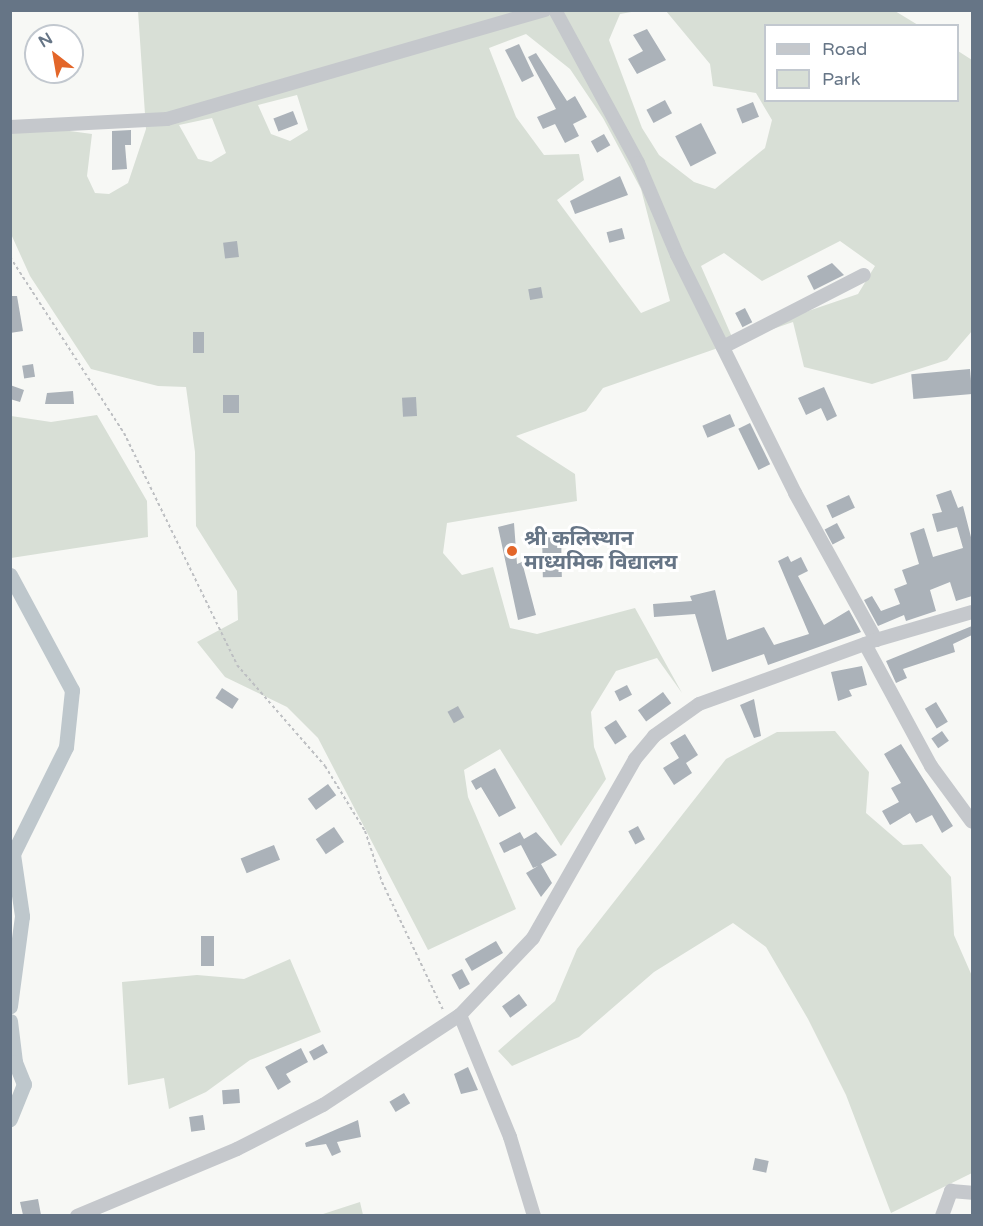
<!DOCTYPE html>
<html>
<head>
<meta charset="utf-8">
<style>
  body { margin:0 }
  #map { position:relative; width:983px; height:1226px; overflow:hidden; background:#f7f8f5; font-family:"Varela Round","Noto Sans Devanagari",sans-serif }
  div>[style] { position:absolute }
  .green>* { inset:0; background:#d8dfd6 }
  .canal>* { height:15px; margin:-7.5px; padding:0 7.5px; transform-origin:7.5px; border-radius:7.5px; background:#bec7cc }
  .building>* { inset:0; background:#abb2b9; transform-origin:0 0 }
  .path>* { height:2px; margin-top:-1px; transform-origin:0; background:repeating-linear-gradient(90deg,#bdbfc2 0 3px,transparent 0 6px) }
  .minor>* { height:14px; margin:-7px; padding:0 7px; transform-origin:7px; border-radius:7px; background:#c5c8cc }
  .dots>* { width:16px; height:16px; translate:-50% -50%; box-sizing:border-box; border:3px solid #fff; border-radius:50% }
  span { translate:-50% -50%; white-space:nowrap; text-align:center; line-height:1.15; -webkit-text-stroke:6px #fff; paint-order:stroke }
  .poi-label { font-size:21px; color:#667586; font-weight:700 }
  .left { translate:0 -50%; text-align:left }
  .frame { position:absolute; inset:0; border:12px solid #667586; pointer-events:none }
  .legend { position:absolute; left:764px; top:24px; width:195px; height:78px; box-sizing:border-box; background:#fff; border:2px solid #c2c8cf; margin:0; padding:8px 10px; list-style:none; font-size:18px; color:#667586 }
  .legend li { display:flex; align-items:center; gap:12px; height:30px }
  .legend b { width:30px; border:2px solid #c2c8cf }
  .north { position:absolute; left:24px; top:24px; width:60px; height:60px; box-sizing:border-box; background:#fff; border:2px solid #c2c8cf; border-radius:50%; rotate:329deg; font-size:16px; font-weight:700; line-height:24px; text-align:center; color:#667586 }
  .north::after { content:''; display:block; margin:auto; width:21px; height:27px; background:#e36629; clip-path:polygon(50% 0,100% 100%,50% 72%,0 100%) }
</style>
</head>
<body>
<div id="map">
  <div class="green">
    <i style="clip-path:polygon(evenodd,138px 11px,637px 11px,620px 14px,609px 40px,642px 128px,659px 155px,694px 182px,715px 189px,765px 148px,772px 120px,756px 93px,713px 86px,710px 64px,666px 11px,895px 11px,918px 25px,766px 26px,766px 100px,958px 100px,958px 51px,972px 60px,972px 331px,947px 360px,872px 384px,804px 367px,793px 322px,603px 388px,586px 411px,516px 436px,575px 474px,577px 501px,447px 523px,443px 553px,462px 575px,493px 567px,510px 628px,537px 634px,635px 608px,682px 693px,657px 658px,616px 671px,591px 712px,594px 747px,606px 779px,561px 846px,500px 749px,464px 770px,468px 797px,516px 909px,428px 950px,318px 738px,287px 707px,225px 677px,197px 642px,238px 620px,237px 591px,196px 526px,195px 452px,186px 387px,158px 386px,91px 369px,30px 276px,11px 234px,11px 123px,92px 134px,87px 176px,95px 193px,109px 194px,128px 183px,146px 129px,138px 11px,526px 34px,570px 69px,603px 118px,641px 189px,670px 301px,641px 313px,557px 200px,584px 180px,579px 154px,544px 155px,516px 117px,489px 48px,526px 34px,138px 11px,297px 95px,308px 130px,290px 141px,271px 134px,258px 105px,297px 95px,138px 11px,212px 118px,226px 153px,211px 162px,198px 159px,179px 125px,212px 118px,138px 11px,840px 241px,875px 266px,858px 294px,732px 337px,701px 266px,724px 253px,762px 281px,840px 241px)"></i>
    <i style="clip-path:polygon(97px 415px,147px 501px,148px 537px,11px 558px,11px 416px,51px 422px)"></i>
    <i style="clip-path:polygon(835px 731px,869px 772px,866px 813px,903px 845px,922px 844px,951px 877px,954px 935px,972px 976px,972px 1173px,891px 1213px,846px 1095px,808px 1019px,766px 947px,733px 923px,654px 972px,579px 1037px,512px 1066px,498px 1051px,555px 1001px,577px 949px,726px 759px,777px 732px)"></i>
    <i style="clip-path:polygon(290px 959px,321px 1032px,250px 1060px,206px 1092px,169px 1109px,164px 1078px,128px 1085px,122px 982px,197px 975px,244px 979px)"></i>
    <i style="clip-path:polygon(360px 1202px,363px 1215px,320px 1215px)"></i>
  </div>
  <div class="canal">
    <i style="left:10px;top:575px;width:131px;rotate:61.7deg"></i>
    <i style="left:72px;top:690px;width:57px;rotate:96deg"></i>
    <i style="left:66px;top:747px;width:119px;rotate:116.4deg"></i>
    <i style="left:13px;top:854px;width:63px;rotate:81.7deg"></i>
    <i style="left:22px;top:916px;width:91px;rotate:97.6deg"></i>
    <i style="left:10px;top:1021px;width:41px;rotate:83deg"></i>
    <i style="left:15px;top:1062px;width:24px;rotate:68deg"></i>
    <i style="left:24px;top:1084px;width:38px;rotate:112deg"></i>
  </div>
  <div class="building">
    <i style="clip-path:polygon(647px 29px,666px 60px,637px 74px,628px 59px,643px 51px,633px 35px)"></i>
    <i style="clip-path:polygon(519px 44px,534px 76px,522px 82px,505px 50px)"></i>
    <i style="clip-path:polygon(536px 53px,567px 101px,575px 96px,587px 117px,573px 124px,579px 136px,565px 143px,555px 124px,543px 129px,537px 117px,556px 109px,528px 57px)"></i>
    <i style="left:665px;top:100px;width:15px;height:21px;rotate:62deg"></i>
    <i style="left:753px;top:102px;width:16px;height:18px;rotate:68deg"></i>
    <i style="left:293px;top:111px;width:14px;height:21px;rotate:69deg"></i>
    <i style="left:701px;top:123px;width:34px;height:29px;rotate:63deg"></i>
    <i style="clip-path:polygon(131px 130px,131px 145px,125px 145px,127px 169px,112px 170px,112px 131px)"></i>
    <i style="left:604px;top:134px;width:13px;height:15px;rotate:61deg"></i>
    <i style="clip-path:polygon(620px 176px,628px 195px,575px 214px,570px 201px)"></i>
    <i style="left:622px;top:228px;width:11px;height:16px;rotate:75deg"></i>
    <i style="left:237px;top:241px;width:16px;height:14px;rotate:83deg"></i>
    <i style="clip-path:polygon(832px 263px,844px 275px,814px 290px,807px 276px)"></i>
    <i style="left:541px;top:287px;width:11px;height:13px;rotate:80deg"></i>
    <i style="clip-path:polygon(10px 296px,17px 296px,23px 331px,10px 333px)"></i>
    <i style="left:745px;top:308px;width:16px;height:11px;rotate:63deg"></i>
    <i style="left:193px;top:332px;width:11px;height:21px"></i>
    <i style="left:33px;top:364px;width:13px;height:11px;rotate:81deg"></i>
    <i style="left:970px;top:369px;width:25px;height:59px;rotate:85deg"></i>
    <i style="clip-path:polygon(10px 385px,24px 390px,20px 402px,10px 399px)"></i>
    <i style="clip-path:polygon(824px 387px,837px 416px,827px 421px,821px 408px,806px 415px,798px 398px)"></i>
    <i style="clip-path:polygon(73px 391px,74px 404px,45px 404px,47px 393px)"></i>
    <i style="left:223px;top:395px;width:16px;height:18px"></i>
    <i style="left:416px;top:397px;width:19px;height:14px;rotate:87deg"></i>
    <i style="left:730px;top:414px;width:13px;height:30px;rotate:67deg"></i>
    <i style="left:750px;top:423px;width:46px;height:13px;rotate:64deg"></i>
    <i style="clip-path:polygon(951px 490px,958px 508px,963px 506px,972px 541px,972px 596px,956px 601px,950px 582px,930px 590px,936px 611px,906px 621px,904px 615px,878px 626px,864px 600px,872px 596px,881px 611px,900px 604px,894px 589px,907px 584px,902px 570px,919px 564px,910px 533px,924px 528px,933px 557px,963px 548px,957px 527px,937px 532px,932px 514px,942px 512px,936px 495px)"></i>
    <i style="left:849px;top:495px;width:14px;height:25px;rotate:65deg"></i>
    <i style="clip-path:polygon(514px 523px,517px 564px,522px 562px,536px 615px,518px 620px,498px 527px)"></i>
    <i style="left:837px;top:523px;width:17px;height:14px;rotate:62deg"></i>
    <i style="left:561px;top:529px;width:48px;height:19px;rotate:89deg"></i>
    <i style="clip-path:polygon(788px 556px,791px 562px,801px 557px,808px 571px,798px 576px,824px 625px,849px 610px,861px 632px,768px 665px,764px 654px,712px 672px,695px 614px,654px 617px,653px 604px,692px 601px,690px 596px,715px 590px,727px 640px,764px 627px,774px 645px,809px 634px,778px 561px)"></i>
    <i style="clip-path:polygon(972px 626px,972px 635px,953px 644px,955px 652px,903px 669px,907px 678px,896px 683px,886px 661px)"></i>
    <i style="clip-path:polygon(862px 666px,867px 685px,849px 690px,852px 696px,838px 701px,831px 672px)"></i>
    <i style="left:627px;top:685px;width:11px;height:14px;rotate:63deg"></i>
    <i style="left:222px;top:688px;width:20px;height:12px;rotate:33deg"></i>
    <i style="left:663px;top:692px;width:14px;height:31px;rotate:54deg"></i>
    <i style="clip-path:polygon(754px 699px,761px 736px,754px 738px,740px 705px)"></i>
    <i style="left:936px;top:702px;width:23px;height:13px;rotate:59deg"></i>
    <i style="left:458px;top:706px;width:13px;height:12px;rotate:61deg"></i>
    <i style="left:616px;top:720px;width:20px;height:14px;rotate:57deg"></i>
    <i style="left:942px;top:731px;width:12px;height:13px;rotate:55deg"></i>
    <i style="clip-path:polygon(685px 734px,698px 755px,686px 763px,692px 773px,674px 785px,663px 768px,679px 758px,670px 743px)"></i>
    <i style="clip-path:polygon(901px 744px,953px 826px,942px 833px,932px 815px,916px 823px,910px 813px,890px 825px,882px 811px,899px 802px,891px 788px,901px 783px,884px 754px)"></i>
    <i style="clip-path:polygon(495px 768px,516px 808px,499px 817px,481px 787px,476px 790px,471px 781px)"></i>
    <i style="left:328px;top:784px;width:14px;height:25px;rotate:54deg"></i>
    <i style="left:638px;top:826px;width:15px;height:11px;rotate:62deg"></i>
    <i style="left:334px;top:827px;width:18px;height:22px;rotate:56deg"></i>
    <i style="clip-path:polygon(520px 832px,524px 839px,536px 832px,557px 855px,541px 864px,552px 883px,541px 897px,526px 873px,538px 866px,533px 868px,521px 845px,504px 853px,499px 843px)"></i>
    <i style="left:274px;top:845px;width:16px;height:36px;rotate:68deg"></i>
    <i style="left:201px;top:936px;width:13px;height:30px"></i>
    <i style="left:496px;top:941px;width:14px;height:36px;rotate:60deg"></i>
    <i style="left:462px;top:969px;width:17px;height:12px;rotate:62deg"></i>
    <i style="left:519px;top:994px;width:14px;height:21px;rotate:54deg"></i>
    <i style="left:323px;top:1044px;width:10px;height:16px;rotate:61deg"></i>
    <i style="clip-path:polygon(301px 1048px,308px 1062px,286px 1074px,291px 1082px,278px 1090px,265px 1067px)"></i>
    <i style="clip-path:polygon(468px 1067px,478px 1090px,461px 1094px,454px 1074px)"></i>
    <i style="left:239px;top:1089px;width:14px;height:17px;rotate:86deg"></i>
    <i style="left:404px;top:1093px;width:12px;height:17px;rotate:59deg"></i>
    <i style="left:203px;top:1115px;width:15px;height:14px;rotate:82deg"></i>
    <i style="clip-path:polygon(358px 1120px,361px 1137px,337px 1142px,341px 1152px,332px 1156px,326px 1144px,306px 1147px,305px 1143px)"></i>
    <i style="left:755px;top:1158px;width:14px;height:12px;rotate:12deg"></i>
    <i style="clip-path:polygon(38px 1199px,41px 1215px,23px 1215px,20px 1202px)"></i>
  </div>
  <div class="path">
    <i style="left:10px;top:257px;width:210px;rotate:57.1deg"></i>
    <i style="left:124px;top:433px;width:258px;rotate:64deg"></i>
    <i style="left:237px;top:665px;width:134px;rotate:48.9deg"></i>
    <i style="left:325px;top:766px;width:76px;rotate:58.4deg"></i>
    <i style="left:365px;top:831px;width:54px;rotate:71.6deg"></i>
    <i style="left:382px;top:882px;width:142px;rotate:64.5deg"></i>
  </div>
  <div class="minor">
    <i style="left:555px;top:10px;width:174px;rotate:61.5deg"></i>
    <i style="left:638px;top:163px;width:100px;rotate:67deg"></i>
    <i style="left:677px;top:255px;width:266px;rotate:63.6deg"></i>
    <i style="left:795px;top:493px;width:168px;rotate:61.1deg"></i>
    <i style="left:10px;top:127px;width:157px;rotate:-2.9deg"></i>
    <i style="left:167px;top:119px;width:393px;rotate:-16.1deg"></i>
    <i style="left:723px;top:347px;width:158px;rotate:-27.1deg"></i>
    <i style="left:865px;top:644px;width:139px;rotate:61.6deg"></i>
    <i style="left:931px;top:766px;width:69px;rotate:53.8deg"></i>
    <i style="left:460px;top:1015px;width:132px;rotate:67.7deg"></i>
    <i style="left:510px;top:1137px;width:83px;rotate:73.1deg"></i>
    <i style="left:77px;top:1216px;width:173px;rotate:-22.7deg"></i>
    <i style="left:237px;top:1149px;width:97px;rotate:-27.1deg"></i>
    <i style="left:323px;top:1105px;width:164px;rotate:-33.3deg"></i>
    <i style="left:460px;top:1015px;width:106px;rotate:-46.5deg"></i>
    <i style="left:533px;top:938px;width:206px;rotate:-60.3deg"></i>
    <i style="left:635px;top:759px;width:30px;rotate:-50deg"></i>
    <i style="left:654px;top:736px;width:55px;rotate:-35.4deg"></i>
    <i style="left:699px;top:704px;width:188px;rotate:-19.9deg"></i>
    <i style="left:876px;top:640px;width:100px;rotate:-16.3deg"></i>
    <i style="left:942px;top:1216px;width:27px;rotate:-70deg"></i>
    <i style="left:951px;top:1191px;width:21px;rotate:5deg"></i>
  </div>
  <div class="dots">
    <i style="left:512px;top:551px;background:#e36629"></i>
  </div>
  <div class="poi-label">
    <span class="left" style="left:524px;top:551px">श्री कलिस्थान<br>माध्यमिक विद्यालय</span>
  </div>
  <div class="frame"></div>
  <ul class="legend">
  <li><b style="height:8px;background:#c5c8cc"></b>Road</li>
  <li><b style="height:16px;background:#d8dfd6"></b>Park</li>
  </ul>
  <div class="north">N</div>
</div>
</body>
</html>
